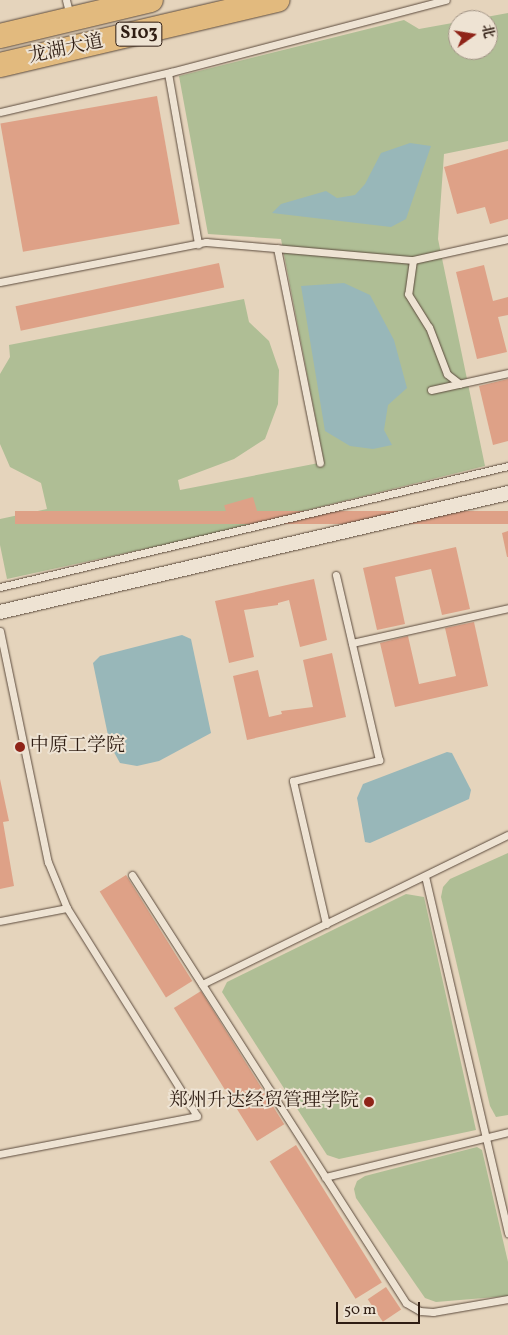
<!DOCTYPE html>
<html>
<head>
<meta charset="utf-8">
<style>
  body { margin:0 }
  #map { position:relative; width:508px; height:1335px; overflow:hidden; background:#e5d4bc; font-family:Vollkorn,"Noto Serif SC",serif }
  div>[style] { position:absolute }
  .green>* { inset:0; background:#afbe95 }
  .water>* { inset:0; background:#98b7b9 }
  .building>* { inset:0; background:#dea187; transform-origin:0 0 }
  .roads { filter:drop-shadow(0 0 1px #5c4b3d) drop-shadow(0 0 1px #5c4b3d) }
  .lane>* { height:7px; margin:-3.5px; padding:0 3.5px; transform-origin:3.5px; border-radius:3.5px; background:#eee3d3 }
  .street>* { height:14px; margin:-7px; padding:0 7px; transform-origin:7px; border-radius:7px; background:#eee3d3 }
  .highway>* { height:24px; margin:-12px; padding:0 12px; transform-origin:12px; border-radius:12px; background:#e2ba7e }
  .dots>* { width:14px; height:14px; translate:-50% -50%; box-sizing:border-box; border:2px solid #eee3d3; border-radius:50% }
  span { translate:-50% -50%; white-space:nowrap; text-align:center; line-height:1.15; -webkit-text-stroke:4px #eee3d3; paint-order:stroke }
  .shield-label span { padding:1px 4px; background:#eee3d3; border:1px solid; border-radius:4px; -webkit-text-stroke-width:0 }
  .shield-label { font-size:18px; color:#2f1d13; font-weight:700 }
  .street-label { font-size:19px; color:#2f1d13 }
  .poi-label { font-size:19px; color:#2f1d13 }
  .left { translate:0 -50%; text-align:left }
  .right { translate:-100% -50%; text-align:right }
  .north { position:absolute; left:448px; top:10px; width:50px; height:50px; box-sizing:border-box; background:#eee3d3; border:1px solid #a29486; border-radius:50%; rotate:77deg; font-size:14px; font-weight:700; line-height:20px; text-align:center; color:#2f1d13 }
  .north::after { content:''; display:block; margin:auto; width:18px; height:22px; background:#8f2418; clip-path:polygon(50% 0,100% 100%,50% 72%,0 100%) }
  .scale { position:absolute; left:336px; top:1302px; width:84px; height:22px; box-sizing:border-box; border:2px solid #2f1d13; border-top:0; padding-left:6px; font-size:15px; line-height:18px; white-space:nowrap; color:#2f1d13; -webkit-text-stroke:4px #eee3d3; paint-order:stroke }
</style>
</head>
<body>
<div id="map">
  <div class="green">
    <i style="clip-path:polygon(508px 13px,508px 141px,444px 154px,438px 239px,485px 466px,190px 539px,7px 579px,0 545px,0 519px,47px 509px,41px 483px,10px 467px,0 444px,0 374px,10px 357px,9px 345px,244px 299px,249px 322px,269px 341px,279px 370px,278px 404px,265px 439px,234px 459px,178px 480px,180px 490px,324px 462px,281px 239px,208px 234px,179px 76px,404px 20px,419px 29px,458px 22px,458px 50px,488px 50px,488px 20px,470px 20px)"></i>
    <i style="clip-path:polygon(508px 853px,508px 1115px,496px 1117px,490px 1106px,441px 897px,443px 887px,450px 879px)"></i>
    <i style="clip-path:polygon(406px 894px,424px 897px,476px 1130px,339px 1159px,327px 1155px,222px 992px,227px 982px)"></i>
    <i style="clip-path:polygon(477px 1147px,482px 1150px,508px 1262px,508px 1296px,436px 1302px,425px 1298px,356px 1198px,354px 1189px,357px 1181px,365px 1176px)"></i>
  </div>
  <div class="water">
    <i style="clip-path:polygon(410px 143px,431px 146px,406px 219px,391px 227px,272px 213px,281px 204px,326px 191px,337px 198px,355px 195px,365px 184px,381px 153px)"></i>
    <i style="clip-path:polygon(344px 283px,370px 295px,394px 340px,407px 388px,388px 405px,384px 430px,392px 445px,373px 449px,350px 446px,325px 431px,301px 286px)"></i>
    <i style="clip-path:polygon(182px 635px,191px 639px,211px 733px,159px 761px,137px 766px,120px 763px,110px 745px,93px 663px,100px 656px)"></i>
    <i style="clip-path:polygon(447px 752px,452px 753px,471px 790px,469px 799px,370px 843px,365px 842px,357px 798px,363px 784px)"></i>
  </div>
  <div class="building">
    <i style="left:157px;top:96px;width:130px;height:159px;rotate:80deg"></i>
    <i style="clip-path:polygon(508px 149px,508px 219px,490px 224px,485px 207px,457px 214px,444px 167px)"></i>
    <i style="left:219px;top:263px;width:25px;height:208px;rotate:78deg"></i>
    <i style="clip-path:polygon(484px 265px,493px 301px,508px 297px,508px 315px,498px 317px,507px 352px,477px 359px,456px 272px)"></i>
    <i style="clip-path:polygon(508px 379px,508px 441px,493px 445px,479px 386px)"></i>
    <i style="left:253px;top:497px;width:15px;height:30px;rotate:74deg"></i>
    <i style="left:508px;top:511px;width:13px;height:493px;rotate:90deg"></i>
    <i style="clip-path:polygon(508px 531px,508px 557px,507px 557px,502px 533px)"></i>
    <i style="clip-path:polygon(456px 547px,470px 609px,442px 615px,431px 569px,395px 577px,405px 624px,377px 630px,363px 568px)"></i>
    <i style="clip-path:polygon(314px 579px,327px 640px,300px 647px,289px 600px,278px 603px,278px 605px,244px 610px,254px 657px,229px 663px,215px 601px)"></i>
    <i style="clip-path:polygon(474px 622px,488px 686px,395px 707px,380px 643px,408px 636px,419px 684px,456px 676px,445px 628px)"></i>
    <i style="clip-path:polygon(332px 653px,346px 717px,247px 740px,233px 676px,258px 670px,269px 717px,282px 714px,281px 711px,313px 707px,303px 660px)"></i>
    <i style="clip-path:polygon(0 779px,9px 821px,3px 822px,14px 886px,0 889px)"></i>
    <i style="left:126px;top:875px;width:125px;height:31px;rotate:58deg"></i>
    <i style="left:201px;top:991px;width:157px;height:32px;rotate:58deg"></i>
    <i style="left:296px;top:1145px;width:162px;height:31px;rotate:58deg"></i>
    <i style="left:386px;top:1287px;width:27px;height:22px;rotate:56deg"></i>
  </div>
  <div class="roads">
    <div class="lane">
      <i style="left:66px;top:0;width:16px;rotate:76deg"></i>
      <i style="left:168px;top:73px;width:174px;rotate:80deg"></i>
      <i style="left:0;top:112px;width:176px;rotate:-13.2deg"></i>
      <i style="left:171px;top:72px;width:284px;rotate:-14.7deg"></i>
      <i style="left:277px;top:248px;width:219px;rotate:78.7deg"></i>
      <i style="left:413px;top:260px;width:34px;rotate:98deg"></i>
      <i style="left:408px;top:294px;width:39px;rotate:58deg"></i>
      <i style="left:429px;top:327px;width:50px;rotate:69deg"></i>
      <i style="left:447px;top:374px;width:16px;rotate:38deg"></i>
      <i style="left:0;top:282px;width:210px;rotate:-11deg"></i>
      <i style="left:206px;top:242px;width:208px;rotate:5deg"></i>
      <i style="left:413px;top:260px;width:97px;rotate:-12.5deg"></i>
      <i style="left:431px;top:390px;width:79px;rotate:-12.4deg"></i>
      <i style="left:0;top:587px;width:522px;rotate:-13.4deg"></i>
      <i style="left:0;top:631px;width:236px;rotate:78.3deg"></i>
      <i style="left:48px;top:862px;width:50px;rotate:67.6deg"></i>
      <i style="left:67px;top:908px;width:245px;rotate:58deg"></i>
      <i style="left:197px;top:1116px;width:201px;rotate:169.1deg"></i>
      <i style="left:352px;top:643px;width:160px;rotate:-12.6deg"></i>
      <i style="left:132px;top:875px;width:508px;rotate:57.37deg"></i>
      <i style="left:406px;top:1303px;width:16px;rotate:30deg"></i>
      <i style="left:420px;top:1311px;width:13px;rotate:4deg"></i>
      <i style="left:433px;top:1312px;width:76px;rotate:-9.8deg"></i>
      <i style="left:425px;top:876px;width:367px;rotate:76.9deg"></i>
      <i style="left:0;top:921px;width:68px;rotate:-11deg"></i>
      <i style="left:326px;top:924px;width:147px;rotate:-103deg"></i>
      <i style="left:293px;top:781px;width:89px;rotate:-13.7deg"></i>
      <i style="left:379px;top:760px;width:190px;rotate:-103.1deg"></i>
      <i style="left:202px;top:984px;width:340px;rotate:-26deg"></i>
      <i style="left:325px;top:1177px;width:188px;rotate:-13.8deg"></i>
    </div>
    <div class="street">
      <i style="left:0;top:612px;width:522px;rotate:-13.18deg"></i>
    </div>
    <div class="highway">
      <i style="left:0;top:36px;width:155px;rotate:-13.4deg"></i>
      <i style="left:0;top:65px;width:285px;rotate:-13.2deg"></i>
    </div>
  </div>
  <div class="dots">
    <i style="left:20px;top:747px;background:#8f2418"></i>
    <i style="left:369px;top:1102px;background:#8f2418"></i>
  </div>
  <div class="shield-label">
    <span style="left:139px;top:34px">S103</span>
  </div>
  <div class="street-label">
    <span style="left:66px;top:50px;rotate:-12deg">龙湖大道</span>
  </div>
  <div class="poi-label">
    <span class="left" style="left:30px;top:747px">中原工学院</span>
    <span class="right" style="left:359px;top:1102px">郑州升达经贸管理学院</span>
  </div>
  <div class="north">北</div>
  <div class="scale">50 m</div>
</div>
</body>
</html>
